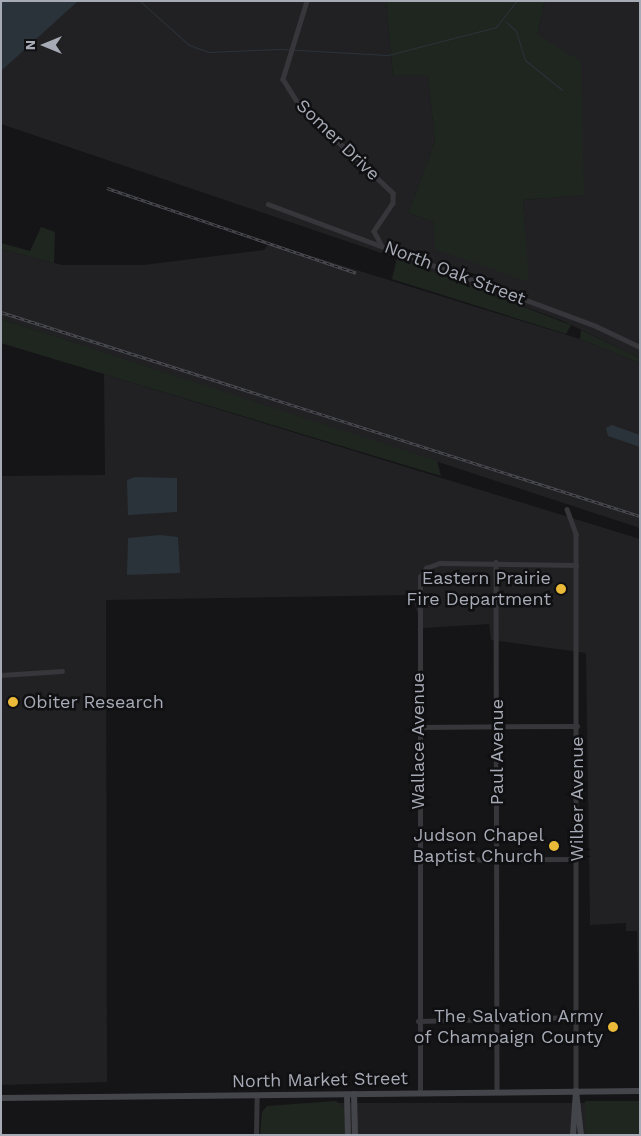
<!DOCTYPE html>
<html>
<head>
<meta charset="utf-8">
<style>
  body { margin:0 }
  #map { position:relative; width:641px; height:1136px; overflow:hidden; background:#151517; font-family:"Work Sans",sans-serif }
  div>[style] { position:absolute }
  .built>* { inset:0; background:#212124; transform-origin:0 0 }
  .green>* { inset:0; background:#1f2620; transform-origin:0 0 }
  .water>* { inset:0; background:#2b333a }
  .stream>* { height:1px; margin:-0.5px; padding:0 0.5px; transform-origin:0.5px; border-radius:0.5px; background:#2b333a }
  .street>* { height:4.5px; margin:-2.25px; padding:0 2.25px; transform-origin:2.25px; border-radius:2.25px; background:#36363b }
  .secondary>* { height:6px; margin:-3px; padding:0 3px; transform-origin:3px; border-radius:3px; background:#44454b }
  .rail>* { height:3px; margin-top:-1.5px; transform-origin:0; background:repeating-linear-gradient(90deg,#101012 0 4px,#4b4c52 0 8px); box-sizing:border-box; border-block:1px solid #4b4c52 }
  .dots>* { width:14px; height:14px; translate:-50% -50%; box-sizing:border-box; border:2px solid #101012; border-radius:50% }
  span { translate:-50% -50%; white-space:nowrap; text-align:center; line-height:1.15; -webkit-text-stroke:5px #101012; paint-order:stroke }
  .street-label { font-size:18px; color:#a7abb6 }
  .poi-label { font-size:18px; color:#a7abb6 }
  .right { translate:-100% -50%; text-align:right }
  .left { translate:0 -50%; text-align:left }
  .frame { position:absolute; inset:0; border:2px solid #a7abb6; pointer-events:none }
  .north { position:absolute; left:20px; top:20px; width:50px; height:50px; -webkit-text-stroke:4px #101012; paint-order:stroke; rotate:270deg; font-size:14px; font-weight:700; line-height:20px; text-align:center; color:#a7abb6 }
  .north::after { content:''; display:block; margin:auto; width:18px; height:22px; background:#a7abb6; clip-path:polygon(50% 0,100% 100%,50% 72%,0 100%) }
</style>
</head>
<body>
<div id="map">
  <div class="built">
    <i style="clip-path:polygon(1px 1px,386px 1px,393px 75px,428px 74px,435px 141px,408px 213px,434px 222px,528px 282px,523px 200px,583px 195px,537px 35px,545px 1px,640px 1px,640px 358px,563px 321px,393px 257px,1px 124px)"></i>
    <i style="clip-path:polygon(269px 243px,580px 339px,640px 363px,640px 528px,1px 319px,1px 249px,62px 265px,143px 265px,264px 250px)"></i>
    <i style="clip-path:polygon(104px 374px,640px 539px,640px 1070px,637px 931px,626px 931px,626px 923px,590px 925px,586px 653px,491px 640px,489px 624px,423px 628px,411px 595px,106px 600px,107px 1082px,1px 1085px,1px 476px,105px 475px)"></i>
    <i style="left:640px;top:1103px;width:32px;height:302px;rotate:90deg"></i>
  </div>
  <div class="green">
    <i style="clip-path:polygon(386px 1px,545px 1px,537px 35px,581px 61px,584px 195px,523px 200px,529px 282px,435px 249px,434px 222px,408px 213px,435px 141px,428px 75px,393px 75px)"></i>
    <i style="clip-path:polygon(41px 227px,55px 232px,54px 263px,1px 249px,1px 243px,30px 251px)"></i>
    <i style="clip-path:polygon(397px 258px,563px 322px,571px 325px,566px 334px,392px 279px)"></i>
    <i style="clip-path:polygon(1px 319px,437px 461px,441px 476px,1px 343px)"></i>
    <i style="clip-path:polygon(581px 330px,640px 358px,640px 363px,580px 339px)"></i>
    <i style="clip-path:polygon(336px 1101px,345px 1108px,346px 1135px,260px 1135px,262px 1112px,267px 1106px)"></i>
    <i style="left:585px;top:1101px;width:55px;height:34px"></i>
  </div>
  <div class="water">
    <i style="clip-path:polygon(1px 1px,78px 1px,1px 71px)"></i>
    <i style="clip-path:polygon(612px 425px,640px 435px,640px 447px,608px 436px,606px 428px)"></i>
    <i style="clip-path:polygon(135px 477px,177px 478px,177px 512px,128px 515px,127px 480px)"></i>
    <i style="clip-path:polygon(160px 535px,178px 537px,180px 573px,127px 575px,128px 538px)"></i>
  </div>
  <div class="stream">
    <i style="left:140px;top:1px;width:66px;rotate:41.9deg"></i>
    <i style="left:189px;top:45px;width:20px;rotate:20deg"></i>
    <i style="left:208px;top:52px;width:72px;rotate:-2.4deg"></i>
    <i style="left:280px;top:49px;width:108px;rotate:3.2deg"></i>
    <i style="left:388px;top:55px;width:112px;rotate:-14.5deg"></i>
    <i style="left:496px;top:27px;width:33px;rotate:-52deg"></i>
    <i style="left:505px;top:21px;width:15px;rotate:42deg"></i>
    <i style="left:516px;top:31px;width:30px;rotate:73deg"></i>
    <i style="left:525px;top:60px;width:48px;rotate:39deg"></i>
  </div>
  <div class="street">
    <i style="left:307px;top:1px;width:82px;rotate:107.1deg"></i>
    <i style="left:283px;top:79px;width:31px;rotate:58deg"></i>
    <i style="left:299px;top:105px;width:129px;rotate:43.1deg"></i>
    <i style="left:393px;top:193px;width:10px;rotate:90deg"></i>
    <i style="left:393px;top:203px;width:34px;rotate:124deg"></i>
    <i style="left:374px;top:231px;width:15px;rotate:62deg"></i>
    <i style="left:268px;top:204px;width:350px;rotate:20.4deg"></i>
    <i style="left:596px;top:326px;width:49px;rotate:25.5deg"></i>
    <i style="left:567px;top:509px;width:27px;rotate:70deg"></i>
    <i style="left:576px;top:534px;width:557px;rotate:90deg"></i>
    <i style="left:496px;top:562px;width:530px;rotate:89.89deg"></i>
    <i style="left:1px;top:675px;width:61px;rotate:-3.8deg"></i>
    <i style="left:418px;top:727px;width:159px;rotate:-0.4deg"></i>
    <i style="left:418px;top:860px;width:159px;rotate:-0.4deg"></i>
    <i style="left:418px;top:1021px;width:159px;rotate:-1.4deg"></i>
    <i style="left:420px;top:1093px;width:516px;rotate:-90deg"></i>
    <i style="left:420px;top:577px;width:11px;rotate:-56deg"></i>
    <i style="left:426px;top:568px;width:15px;rotate:-20deg"></i>
    <i style="left:440px;top:563px;width:136px;rotate:0.8deg"></i>
    <i style="left:256px;top:1135px;width:39px;rotate:-89deg"></i>
  </div>
  <div class="secondary">
    <i style="left:576px;top:1091px;width:44px;rotate:83.5deg"></i>
    <i style="left:354px;top:1094px;width:41px;rotate:88.6deg"></i>
    <i style="left:347px;top:1095px;width:40px;rotate:88.6deg"></i>
    <i style="left:1px;top:1098px;width:639px;rotate:-0.63deg"></i>
    <i style="left:573px;top:1135px;width:44px;rotate:-86.1deg"></i>
  </div>
  <div class="rail">
    <i style="left:107px;top:188px;width:263px;rotate:18.8deg"></i>
    <i style="left:1px;top:312px;width:671px;rotate:17.71deg"></i>
  </div>
  <div class="dots">
    <i style="left:561px;top:589px;background:#ebba38"></i>
    <i style="left:13px;top:702px;background:#ebba38"></i>
    <i style="left:554px;top:846px;background:#ebba38"></i>
    <i style="left:613px;top:1027px;background:#ebba38"></i>
  </div>
  <div class="street-label">
    <span style="left:338px;top:140px;rotate:44deg">Somer Drive</span>
    <span style="left:455px;top:273px;rotate:21deg">North Oak Street</span>
    <span style="left:418px;top:741px;rotate:-90deg">Wallace Avenue</span>
    <span style="left:497px;top:752px;rotate:-90deg">Paul Avenue</span>
    <span style="left:577px;top:799px;rotate:-90deg">Wilber Avenue</span>
    <span style="left:320px;top:1080px;rotate:-1deg">North Market Street</span>
  </div>
  <div class="poi-label">
    <span class="right" style="left:551px;top:589px">Eastern Prairie<br>Fire Department</span>
    <span class="left" style="left:23px;top:702px">Obiter Research</span>
    <span class="right" style="left:544px;top:846px">Judson Chapel<br>Baptist Church</span>
    <span class="right" style="left:603px;top:1027px">The Salvation Army<br>of Champaign County</span>
  </div>
  <div class="frame"></div>
  <div class="north">N</div>
</div>
</body>
</html>
